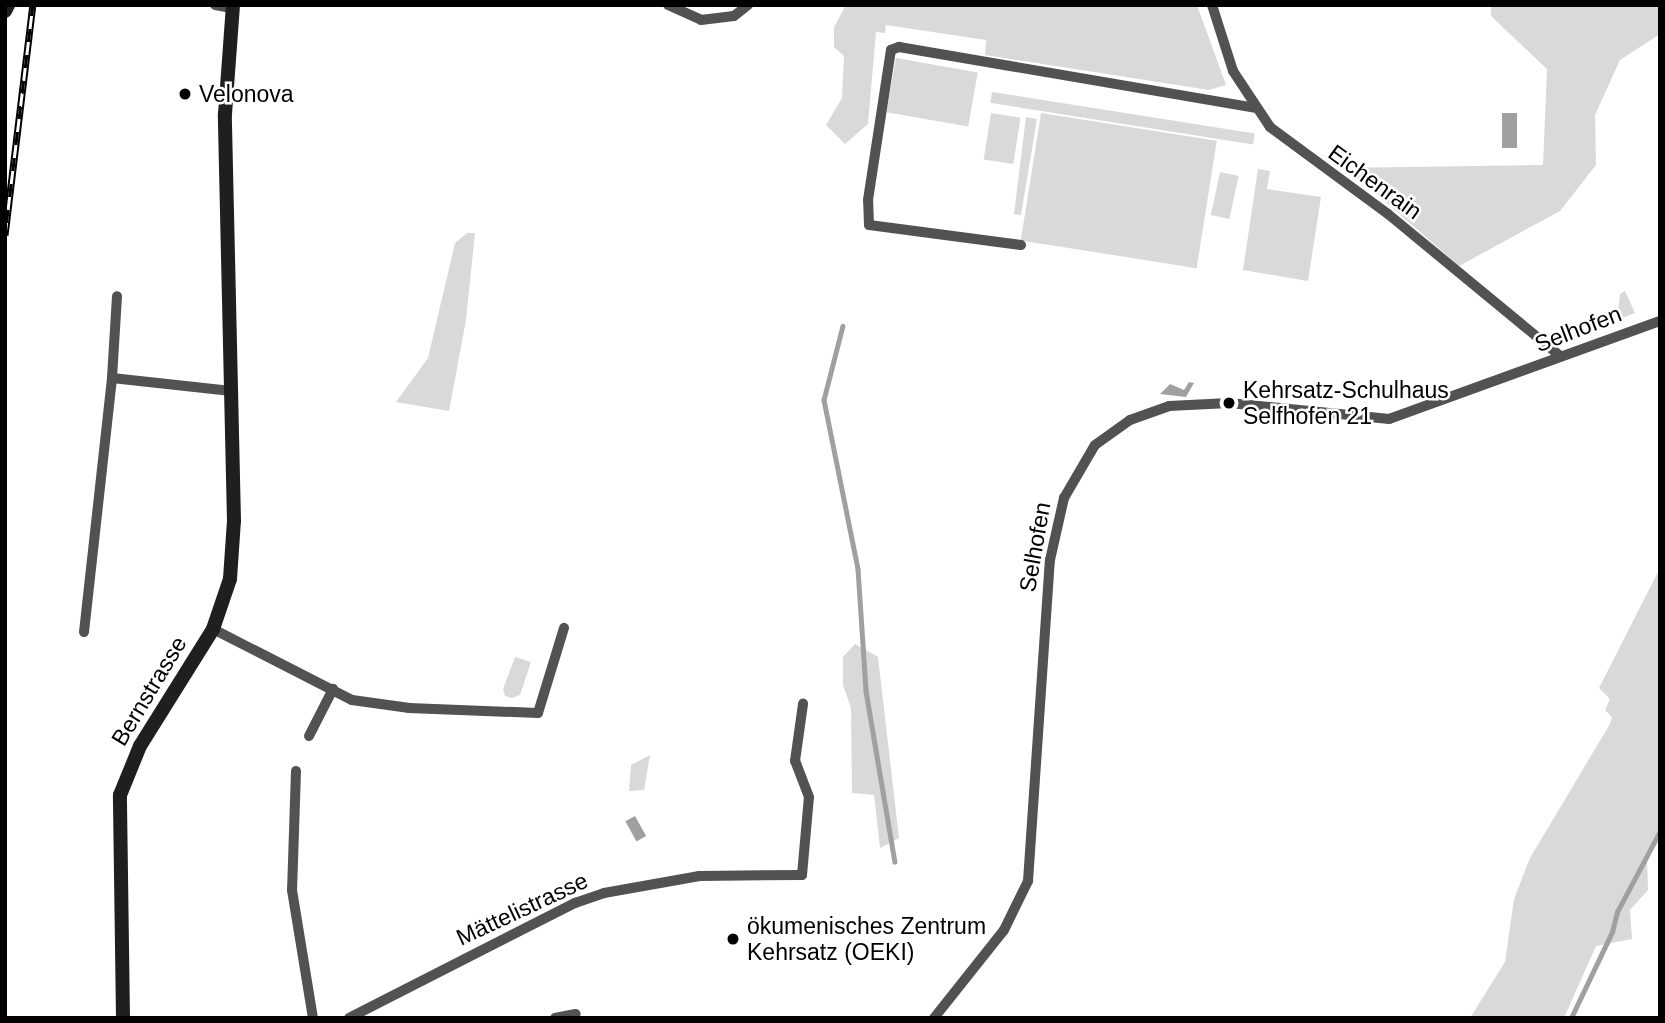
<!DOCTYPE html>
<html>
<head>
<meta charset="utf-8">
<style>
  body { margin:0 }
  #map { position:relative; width:1665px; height:1023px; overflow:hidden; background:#fff; font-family:Arial,sans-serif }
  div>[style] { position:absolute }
  .green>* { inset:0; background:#d9d9d9; transform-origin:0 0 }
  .water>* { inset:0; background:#a0a0a0; transform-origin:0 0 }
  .stream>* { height:4.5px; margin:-2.25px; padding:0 2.25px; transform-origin:2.25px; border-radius:2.25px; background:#a0a0a0 }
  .street>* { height:10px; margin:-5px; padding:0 5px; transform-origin:5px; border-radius:5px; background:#525252 }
  .secondary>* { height:14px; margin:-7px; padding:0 7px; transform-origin:7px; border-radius:7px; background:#1f1f1f }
  .rail>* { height:7px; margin-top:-3.5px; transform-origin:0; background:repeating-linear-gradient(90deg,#fff 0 13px,#000 0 26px); box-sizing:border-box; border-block:2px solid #000 }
  .dots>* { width:19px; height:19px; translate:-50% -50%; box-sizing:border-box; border:4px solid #fff; border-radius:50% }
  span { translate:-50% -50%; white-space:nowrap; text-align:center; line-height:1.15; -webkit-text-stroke:5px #fff; paint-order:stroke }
  .poi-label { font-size:23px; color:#000 }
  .left { translate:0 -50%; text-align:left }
  .street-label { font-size:23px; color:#000 }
  .frame { position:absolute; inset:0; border:7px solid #000; pointer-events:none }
</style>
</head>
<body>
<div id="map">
  <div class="green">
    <i style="clip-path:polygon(846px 5px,1197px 5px,1226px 85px,1209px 90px,985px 55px,986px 40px,886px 25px,885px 33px,876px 32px,868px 124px,845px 144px,826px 125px,842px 98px,844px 56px,834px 47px,834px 27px)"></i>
    <i style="clip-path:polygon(1491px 5px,1660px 5px,1660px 34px,1620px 60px,1595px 115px,1596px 165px,1560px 211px,1459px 266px,1363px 182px,1340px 168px,1543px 165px,1547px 69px,1491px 16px)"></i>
    <i style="left:896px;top:58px;width:83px;height:55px;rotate:10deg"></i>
    <i style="left:992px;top:92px;width:266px;height:11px;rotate:9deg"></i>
    <i style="left:991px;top:113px;width:30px;height:47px;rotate:9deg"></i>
    <i style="left:1041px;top:113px;width:178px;height:129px;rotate:9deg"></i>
    <i style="clip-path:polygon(1026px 117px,1037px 119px,1021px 215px,1014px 214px)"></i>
    <i style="clip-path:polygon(1258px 169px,1270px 171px,1267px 189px,1321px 197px,1308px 281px,1243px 270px)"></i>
    <i style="left:1220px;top:172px;width:19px;height:44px;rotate:12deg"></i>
    <i style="clip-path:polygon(467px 233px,475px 233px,466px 320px,449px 411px,396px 402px,428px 358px,455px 243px)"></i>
    <i style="clip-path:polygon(1625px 291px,1635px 313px,1617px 320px,1620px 294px)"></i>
    <i style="clip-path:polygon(1660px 568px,1660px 836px,1647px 858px,1648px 890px,1630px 910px,1632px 939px,1596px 946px,1564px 1018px,1470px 1018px,1505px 962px,1514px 899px,1530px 858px,1610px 724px,1612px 717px,1605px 710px,1610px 699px,1599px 688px)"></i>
    <i style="clip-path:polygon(855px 644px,878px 657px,899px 838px,880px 848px,874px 795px,852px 793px,851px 708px,843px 685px,843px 657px)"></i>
    <i style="clip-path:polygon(515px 657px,531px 662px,520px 695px,512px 698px,505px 696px,503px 689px)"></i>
    <i style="clip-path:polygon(650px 755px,644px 790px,629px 791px,631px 765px)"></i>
  </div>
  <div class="water">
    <i style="left:1502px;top:113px;width:15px;height:35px"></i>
    <i style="clip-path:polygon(1189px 382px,1194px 383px,1186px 397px,1160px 394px,1170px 384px,1184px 390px)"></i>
    <i style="left:635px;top:816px;width:23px;height:11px;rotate:61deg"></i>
  </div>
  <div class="stream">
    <i style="left:843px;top:326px;width:76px;rotate:104.4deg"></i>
    <i style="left:824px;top:400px;width:172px;rotate:78.6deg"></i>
    <i style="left:858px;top:569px;width:122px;rotate:86.2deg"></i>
    <i style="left:866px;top:691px;width:173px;rotate:80.4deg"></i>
    <i style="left:1571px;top:1018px;width:95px;rotate:-64.5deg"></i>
    <i style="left:1612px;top:932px;width:21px;rotate:-76deg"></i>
    <i style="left:1617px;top:912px;width:92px;rotate:-62deg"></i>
  </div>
  <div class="street">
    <i style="left:215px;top:5px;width:17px;rotate:10deg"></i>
    <i style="left:668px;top:5px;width:36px;rotate:24deg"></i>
    <i style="left:701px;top:20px;width:33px;rotate:-7deg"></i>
    <i style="left:734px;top:16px;width:18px;rotate:-38deg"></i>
    <i style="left:1212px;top:5px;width:69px;rotate:72.3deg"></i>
    <i style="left:1233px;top:71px;width:67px;rotate:56.5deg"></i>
    <i style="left:1270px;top:127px;width:147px;rotate:36.4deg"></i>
    <i style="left:1388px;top:214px;width:223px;rotate:39.5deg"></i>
    <i style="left:1021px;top:245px;width:153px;rotate:-172.5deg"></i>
    <i style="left:869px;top:225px;width:25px;rotate:-92deg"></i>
    <i style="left:868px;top:200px;width:152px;rotate:-81.3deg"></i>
    <i style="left:891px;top:50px;width:9px;rotate:-21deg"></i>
    <i style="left:899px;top:47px;width:360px;rotate:9.7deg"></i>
    <i style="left:112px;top:378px;width:82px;rotate:-86.5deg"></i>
    <i style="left:213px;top:629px;width:156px;rotate:27.1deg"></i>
    <i style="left:352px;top:700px;width:58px;rotate:8deg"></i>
    <i style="left:409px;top:708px;width:129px;rotate:2.2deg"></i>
    <i style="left:538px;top:713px;width:89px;rotate:-73deg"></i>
    <i style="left:84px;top:632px;width:256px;rotate:-83.7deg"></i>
    <i style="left:112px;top:378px;width:120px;rotate:6.2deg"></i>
    <i style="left:309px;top:736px;width:53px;rotate:-62.9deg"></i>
    <i style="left:296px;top:771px;width:119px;rotate:91.9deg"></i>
    <i style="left:292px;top:890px;width:130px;rotate:80.7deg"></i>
    <i style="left:349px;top:1018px;width:254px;rotate:-27deg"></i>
    <i style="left:575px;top:903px;width:31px;rotate:-19deg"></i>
    <i style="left:604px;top:893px;width:97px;rotate:-10.1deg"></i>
    <i style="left:699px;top:876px;width:103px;rotate:-0.6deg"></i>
    <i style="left:802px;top:875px;width:78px;rotate:-84.9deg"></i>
    <i style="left:809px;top:797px;width:39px;rotate:-111deg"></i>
    <i style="left:795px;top:761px;width:58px;rotate:-82deg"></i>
    <i style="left:555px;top:1018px;width:21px;rotate:-11deg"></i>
    <i style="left:934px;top:1018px;width:112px;rotate:-51.5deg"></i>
    <i style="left:1004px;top:930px;width:55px;rotate:-63.9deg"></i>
    <i style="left:1028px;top:881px;width:322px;rotate:-86.1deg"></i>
    <i style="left:1050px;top:560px;width:64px;rotate:-77.3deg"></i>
    <i style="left:1064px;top:498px;width:61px;rotate:-59.7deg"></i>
    <i style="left:1095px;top:445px;width:43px;rotate:-35.5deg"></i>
    <i style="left:1130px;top:420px;width:41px;rotate:-19.7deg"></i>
    <i style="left:1169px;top:406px;width:60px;rotate:-2.9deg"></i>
    <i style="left:1229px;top:403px;width:161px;rotate:5.7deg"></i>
    <i style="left:1389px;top:419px;width:288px;rotate:-19.9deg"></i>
  </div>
  <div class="secondary">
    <i style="left:5px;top:11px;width:7px;rotate:-63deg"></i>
    <i style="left:123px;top:1018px;width:223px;rotate:-90.8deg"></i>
    <i style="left:120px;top:795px;width:53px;rotate:-67.8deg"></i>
    <i style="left:140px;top:746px;width:138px;rotate:-58deg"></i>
    <i style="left:213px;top:629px;width:53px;rotate:-71.2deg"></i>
    <i style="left:230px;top:579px;width:58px;rotate:-86.1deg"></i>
    <i style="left:234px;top:521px;width:407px;rotate:-91.3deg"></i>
    <i style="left:225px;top:114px;width:109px;rotate:-85.8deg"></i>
  </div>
  <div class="rail">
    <i style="left:5px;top:235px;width:232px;rotate:-83.1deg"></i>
  </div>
  <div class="dots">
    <i style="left:185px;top:94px;background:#000"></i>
    <i style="left:1229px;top:403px;background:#000"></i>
    <i style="left:733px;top:939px;background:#000"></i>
  </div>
  <div class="poi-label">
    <span class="left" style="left:199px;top:94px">Velonova</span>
    <span class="left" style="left:1243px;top:403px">Kehrsatz-Schulhaus<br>Selfhofen 21</span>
    <span class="left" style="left:747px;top:939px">ökumenisches Zentrum<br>Kehrsatz (OEKI)</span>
  </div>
  <div class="street-label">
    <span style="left:1375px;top:182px;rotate:36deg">Eichenrain</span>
    <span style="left:1578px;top:329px;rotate:-21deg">Selhofen</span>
    <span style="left:1035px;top:547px;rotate:-80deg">Selhofen</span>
    <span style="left:149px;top:691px;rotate:-59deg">Bernstrasse</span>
    <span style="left:522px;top:909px;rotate:-25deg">Mättelistrasse</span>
  </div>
  <div class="frame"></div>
</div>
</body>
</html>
